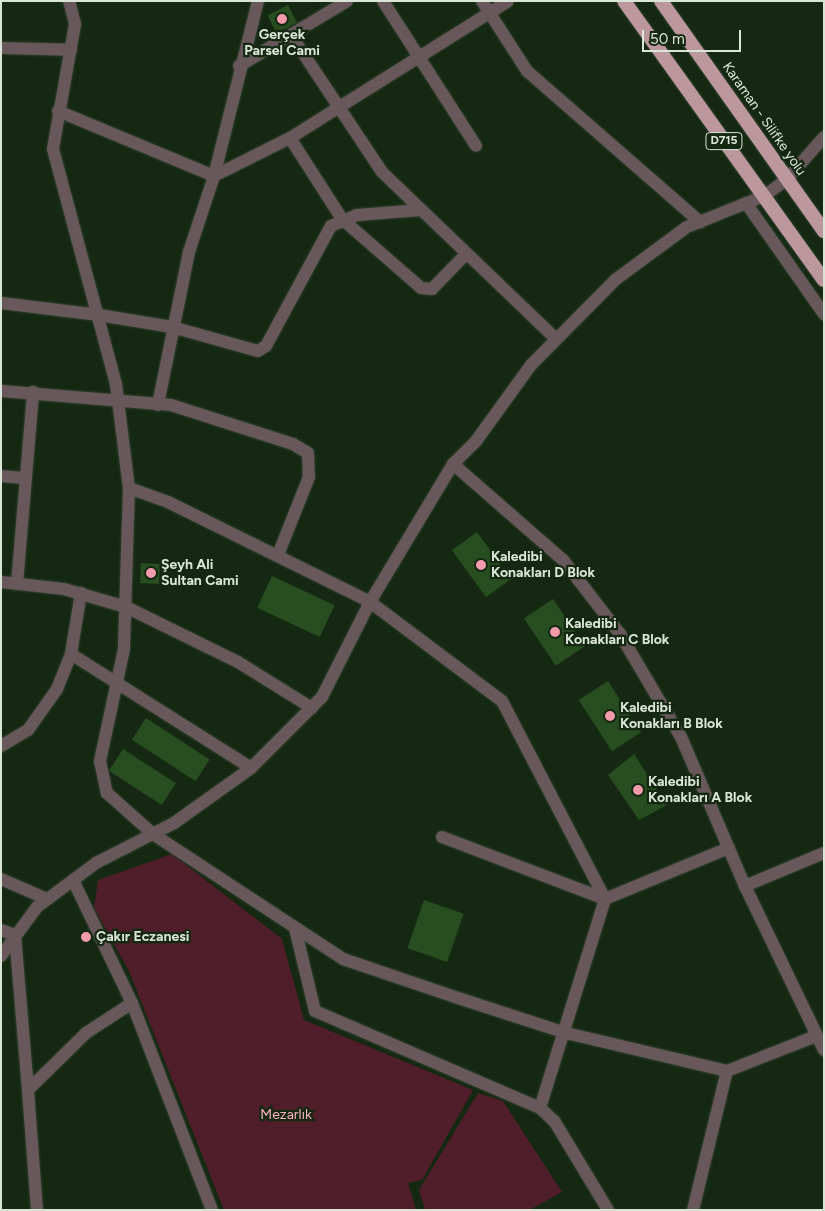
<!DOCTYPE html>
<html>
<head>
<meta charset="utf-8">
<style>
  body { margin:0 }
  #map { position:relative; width:825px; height:1211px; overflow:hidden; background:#152812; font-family:Figtree,sans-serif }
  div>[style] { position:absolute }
  .green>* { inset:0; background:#4f1e2a }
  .building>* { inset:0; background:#274d20; transform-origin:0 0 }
  .roads { filter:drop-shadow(0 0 1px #30422e) drop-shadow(0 0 1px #30422e) }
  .minor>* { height:12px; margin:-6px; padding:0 6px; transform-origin:6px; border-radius:6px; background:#68585b }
  .tertiary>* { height:12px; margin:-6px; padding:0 6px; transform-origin:6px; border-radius:6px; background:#68585b }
  .trunk>* { height:14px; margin:-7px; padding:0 7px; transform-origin:7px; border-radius:7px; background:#bc989e }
  .dots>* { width:14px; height:14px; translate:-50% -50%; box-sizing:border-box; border:2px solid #152812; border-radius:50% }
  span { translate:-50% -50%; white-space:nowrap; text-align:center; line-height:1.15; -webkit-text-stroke:4.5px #152812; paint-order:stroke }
  .shield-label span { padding:1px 4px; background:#152812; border:1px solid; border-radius:4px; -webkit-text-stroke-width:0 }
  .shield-label { font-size:12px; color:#d9e5d7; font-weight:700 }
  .poi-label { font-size:14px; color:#d9e5d7; font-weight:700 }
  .left { translate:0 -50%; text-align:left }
  .street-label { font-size:14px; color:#d9e5d7 }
  .park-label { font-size:14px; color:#fdb0bd }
  .frame { position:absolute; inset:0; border:2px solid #d9e5d7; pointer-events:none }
  .scale { position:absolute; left:642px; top:30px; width:99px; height:22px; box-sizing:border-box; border:2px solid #d9e5d7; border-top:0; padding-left:6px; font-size:15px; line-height:18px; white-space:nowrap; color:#d9e5d7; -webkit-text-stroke:4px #152812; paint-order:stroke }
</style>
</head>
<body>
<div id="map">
  <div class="green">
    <i style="clip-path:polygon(172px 854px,282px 939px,304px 1020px,473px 1090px,422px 1180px,408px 1183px,416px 1210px,224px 1210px,129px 971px,94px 908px,98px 880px)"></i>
    <i style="clip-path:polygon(478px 1093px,503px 1101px,562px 1192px,530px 1210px,425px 1210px,419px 1190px)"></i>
  </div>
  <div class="building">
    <i style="left:288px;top:5px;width:20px;height:23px;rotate:63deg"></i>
    <i style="left:477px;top:532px;width:58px;height:31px;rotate:54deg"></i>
    <i style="left:141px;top:563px;width:19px;height:20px;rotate:3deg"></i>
    <i style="left:272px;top:576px;width:69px;height:35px;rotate:25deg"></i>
    <i style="left:553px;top:599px;width:57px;height:35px;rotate:56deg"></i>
    <i style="left:608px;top:681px;width:61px;height:35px;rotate:57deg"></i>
    <i style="left:146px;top:718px;width:76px;height:26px;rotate:33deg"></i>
    <i style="left:123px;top:749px;width:63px;height:26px;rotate:33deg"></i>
    <i style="clip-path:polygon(634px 754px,667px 805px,639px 820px,608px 775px)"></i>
    <i style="left:424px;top:900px;width:42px;height:51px;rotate:19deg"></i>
  </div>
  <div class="roads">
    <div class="minor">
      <i style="left:69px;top:1px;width:24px;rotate:75deg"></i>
      <i style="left:75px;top:24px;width:127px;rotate:100deg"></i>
      <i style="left:53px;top:149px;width:243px;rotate:75deg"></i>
      <i style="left:116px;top:384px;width:105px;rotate:82.9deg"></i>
      <i style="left:129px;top:488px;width:161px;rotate:91.8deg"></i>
      <i style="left:124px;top:649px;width:115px;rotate:102.1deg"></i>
      <i style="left:100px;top:761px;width:33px;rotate:78deg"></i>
      <i style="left:107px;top:793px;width:62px;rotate:41.7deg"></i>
      <i style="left:153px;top:834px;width:227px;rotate:33.3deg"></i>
      <i style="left:343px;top:959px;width:118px;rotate:18.7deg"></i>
      <i style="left:455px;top:997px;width:117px;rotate:18deg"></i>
      <i style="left:566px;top:1033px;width:165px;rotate:13.3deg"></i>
      <i style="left:727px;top:1071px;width:96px;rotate:-21.5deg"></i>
      <i style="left:258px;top:1px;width:180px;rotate:104.1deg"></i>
      <i style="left:214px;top:176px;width:85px;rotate:-26.6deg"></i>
      <i style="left:290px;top:138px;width:257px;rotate:-32.1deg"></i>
      <i style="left:383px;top:1px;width:172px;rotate:57.3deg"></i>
      <i style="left:482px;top:1px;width:83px;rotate:57.3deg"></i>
      <i style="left:527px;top:71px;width:230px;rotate:41.1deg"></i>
      <i style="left:291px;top:35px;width:164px;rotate:56.4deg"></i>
      <i style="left:382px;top:172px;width:241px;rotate:43.8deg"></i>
      <i style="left:1px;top:48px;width:70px;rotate:1.6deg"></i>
      <i style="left:239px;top:66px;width:126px;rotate:-31deg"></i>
      <i style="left:58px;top:111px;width:169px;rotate:22.6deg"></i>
      <i style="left:214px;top:176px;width:80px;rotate:108.2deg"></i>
      <i style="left:189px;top:252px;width:156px;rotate:101.5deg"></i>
      <i style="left:290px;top:138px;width:96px;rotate:57.3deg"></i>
      <i style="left:342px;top:219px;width:105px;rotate:41.1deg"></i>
      <i style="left:421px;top:288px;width:11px;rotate:5deg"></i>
      <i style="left:432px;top:289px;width:49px;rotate:-45.8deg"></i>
      <i style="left:746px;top:203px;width:136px;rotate:54.9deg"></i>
      <i style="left:99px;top:315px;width:74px;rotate:9.3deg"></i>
      <i style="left:172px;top:327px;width:89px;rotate:15.6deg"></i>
      <i style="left:258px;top:351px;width:9px;rotate:-32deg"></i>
      <i style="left:266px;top:346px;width:136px;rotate:-61.6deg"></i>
      <i style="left:331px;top:226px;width:28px;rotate:-23deg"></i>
      <i style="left:357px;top:215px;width:64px;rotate:-4.5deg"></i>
      <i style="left:1px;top:391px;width:171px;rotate:4.7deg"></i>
      <i style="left:171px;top:405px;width:128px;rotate:17.7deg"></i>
      <i style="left:293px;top:444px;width:17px;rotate:31deg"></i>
      <i style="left:308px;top:453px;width:24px;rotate:88deg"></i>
      <i style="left:309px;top:477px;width:84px;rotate:111.7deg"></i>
      <i style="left:1px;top:476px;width:25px;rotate:5deg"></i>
      <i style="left:129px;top:488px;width:41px;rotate:19.7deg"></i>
      <i style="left:168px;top:502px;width:225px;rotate:26.3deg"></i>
      <i style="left:370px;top:602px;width:165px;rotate:36.9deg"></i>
      <i style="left:502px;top:701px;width:223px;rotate:62.5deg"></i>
      <i style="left:1px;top:582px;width:63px;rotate:6.3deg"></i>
      <i style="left:64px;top:589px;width:65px;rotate:16.2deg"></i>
      <i style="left:126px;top:607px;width:125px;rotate:26.2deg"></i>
      <i style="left:238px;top:662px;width:87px;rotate:31.9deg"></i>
      <i style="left:17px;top:584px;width:193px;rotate:-85.2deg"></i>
      <i style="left:71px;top:654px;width:213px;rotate:32.3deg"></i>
      <i style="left:1px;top:746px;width:31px;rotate:-31deg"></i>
      <i style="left:28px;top:730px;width:50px;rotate:-54.7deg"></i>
      <i style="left:57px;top:689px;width:38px;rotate:-68deg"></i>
      <i style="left:71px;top:654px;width:62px;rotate:-80.7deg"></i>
      <i style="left:442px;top:837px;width:174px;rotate:20.8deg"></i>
      <i style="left:1px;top:879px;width:50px;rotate:23.5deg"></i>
      <i style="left:73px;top:880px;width:136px;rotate:64.4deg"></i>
      <i style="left:132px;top:1003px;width:222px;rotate:68.9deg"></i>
      <i style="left:745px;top:886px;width:86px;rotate:-22.7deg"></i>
      <i style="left:295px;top:928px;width:85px;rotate:76.5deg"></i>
      <i style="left:315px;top:1011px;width:245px;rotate:23.3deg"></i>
      <i style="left:1px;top:930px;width:15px;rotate:20deg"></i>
      <i style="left:15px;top:935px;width:156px;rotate:85.2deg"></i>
      <i style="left:37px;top:1210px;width:120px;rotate:-94.3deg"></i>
      <i style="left:28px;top:1090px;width:81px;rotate:-44.5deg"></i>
      <i style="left:86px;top:1033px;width:55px;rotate:-33.1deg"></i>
      <i style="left:608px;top:1210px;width:103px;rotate:-121.1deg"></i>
      <i style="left:555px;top:1122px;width:21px;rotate:-137deg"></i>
      <i style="left:540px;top:1108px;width:219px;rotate:-72.7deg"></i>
      <i style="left:605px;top:899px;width:134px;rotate:-22.4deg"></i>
      <i style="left:693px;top:1210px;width:143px;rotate:-76.3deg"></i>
    </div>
    <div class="tertiary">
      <i style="left:1px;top:303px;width:99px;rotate:7deg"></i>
      <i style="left:453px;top:464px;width:146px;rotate:41.1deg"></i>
      <i style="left:563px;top:560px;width:93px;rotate:52.4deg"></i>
      <i style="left:620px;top:634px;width:120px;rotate:59.4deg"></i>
      <i style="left:681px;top:737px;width:162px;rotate:66.8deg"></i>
      <i style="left:745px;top:886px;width:182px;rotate:64.3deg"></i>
      <i style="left:1px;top:956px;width:61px;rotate:-53.7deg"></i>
      <i style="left:37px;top:907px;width:74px;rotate:-36.7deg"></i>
      <i style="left:96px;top:863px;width:88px;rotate:-27.1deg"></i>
      <i style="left:174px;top:823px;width:95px;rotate:-35.5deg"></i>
      <i style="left:251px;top:768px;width:100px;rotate:-45deg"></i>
      <i style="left:322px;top:697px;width:106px;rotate:-63.2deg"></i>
      <i style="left:370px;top:602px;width:161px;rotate:-59deg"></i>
      <i style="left:453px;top:464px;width:33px;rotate:-45deg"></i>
      <i style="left:476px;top:441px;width:94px;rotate:-54.1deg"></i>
      <i style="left:531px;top:365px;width:120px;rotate:-45.3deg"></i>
      <i style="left:615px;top:280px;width:89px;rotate:-36.4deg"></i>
      <i style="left:687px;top:227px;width:83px;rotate:-21.9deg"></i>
      <i style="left:764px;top:196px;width:29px;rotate:-36deg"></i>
      <i style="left:787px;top:179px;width:56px;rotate:-48.6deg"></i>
    </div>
    <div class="trunk">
      <i style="left:624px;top:1px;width:343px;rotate:54.4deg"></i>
      <i style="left:661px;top:1px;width:282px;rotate:54.7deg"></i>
    </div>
  </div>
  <div class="dots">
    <i style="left:282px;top:19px;background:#f39aab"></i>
    <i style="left:481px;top:565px;background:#f39aab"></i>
    <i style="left:151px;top:573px;background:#f39aab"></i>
    <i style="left:555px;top:632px;background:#f39aab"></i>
    <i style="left:610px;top:716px;background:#f39aab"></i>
    <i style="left:638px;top:790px;background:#f39aab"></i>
    <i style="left:86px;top:937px;background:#f39aab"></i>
  </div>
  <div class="shield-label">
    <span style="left:724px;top:141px">D715</span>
  </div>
  <div class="poi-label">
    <span style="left:282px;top:43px">Gerçek<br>Parsel Cami</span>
    <span class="left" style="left:491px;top:565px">Kaledibi<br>Konakları D Blok</span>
    <span class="left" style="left:161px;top:573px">Şeyh Ali<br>Sultan Cami</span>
    <span class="left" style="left:565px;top:632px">Kaledibi<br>Konakları C Blok</span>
    <span class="left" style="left:620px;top:716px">Kaledibi<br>Konakları B Blok</span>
    <span class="left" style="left:648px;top:790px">Kaledibi<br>Konakları A Blok</span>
    <span class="left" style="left:96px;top:937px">Çakır Eczanesi</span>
  </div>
  <div class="street-label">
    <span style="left:764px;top:119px;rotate:55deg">Karaman - Silifke yolu</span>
  </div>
  <div class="park-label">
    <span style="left:286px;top:1115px">Mezarlık</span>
  </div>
  <div class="frame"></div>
  <div class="scale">50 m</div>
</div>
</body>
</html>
